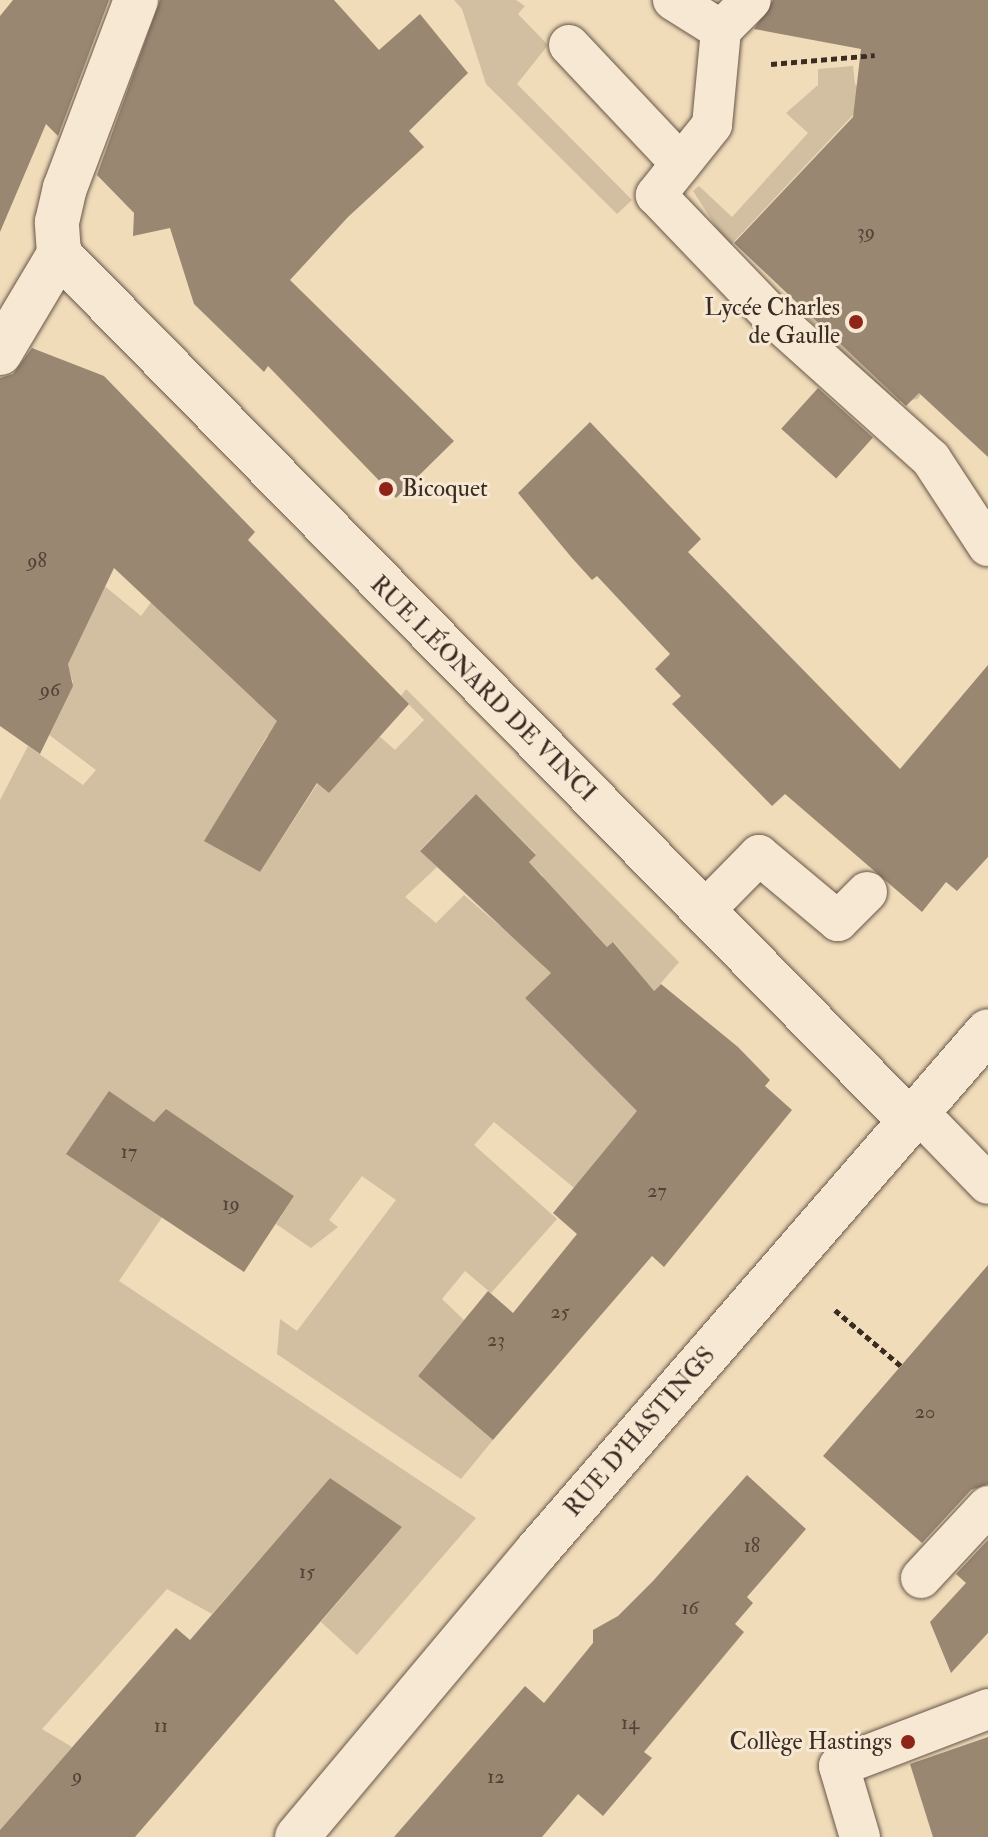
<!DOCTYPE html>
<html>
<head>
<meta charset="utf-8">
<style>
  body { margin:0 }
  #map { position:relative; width:988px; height:1837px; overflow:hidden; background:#f1dcba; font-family:"IM FELL Double Pica",serif }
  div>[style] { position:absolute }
  .green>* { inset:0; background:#d2bea0 }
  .building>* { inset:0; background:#998772; transform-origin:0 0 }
  .path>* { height:5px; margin-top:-2.5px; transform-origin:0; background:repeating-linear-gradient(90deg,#3a2b23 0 6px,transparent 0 10px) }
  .roads { filter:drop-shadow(0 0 2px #685749) drop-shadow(0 0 2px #685749) }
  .lane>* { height:40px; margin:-20px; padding:0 20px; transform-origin:20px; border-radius:20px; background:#f6e8d2 }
  .street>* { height:44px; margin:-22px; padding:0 22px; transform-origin:22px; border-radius:22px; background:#f6e8d2 }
  .secondary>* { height:44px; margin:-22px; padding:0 22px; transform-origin:22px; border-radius:22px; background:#f6e8d2 }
  .dots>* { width:22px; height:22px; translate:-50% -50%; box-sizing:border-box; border:4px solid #f6e8d2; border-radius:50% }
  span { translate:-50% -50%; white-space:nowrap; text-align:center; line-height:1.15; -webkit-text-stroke:6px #f6e8d2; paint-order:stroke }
  .number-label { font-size:20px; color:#524237 }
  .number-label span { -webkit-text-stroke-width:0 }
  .poi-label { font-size:24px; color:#3a2b23 }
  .right { translate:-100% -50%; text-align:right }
  .left { translate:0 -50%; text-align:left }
  .street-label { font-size:24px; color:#3a2b23 }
</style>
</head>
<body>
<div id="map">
  <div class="green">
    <i style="clip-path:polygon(454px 0,516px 0,525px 6px,518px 14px,548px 45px,517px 84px,632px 200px,617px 214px,486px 84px,462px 9px)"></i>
    <i style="clip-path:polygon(853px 66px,855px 84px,866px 95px,853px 115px,729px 247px,693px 191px,699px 186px,732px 217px,808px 133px,786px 113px,818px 85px,818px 69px)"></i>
    <i style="clip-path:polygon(812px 310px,921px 394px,918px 399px,894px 402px,806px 317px)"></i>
    <i style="clip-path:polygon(evenodd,177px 567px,323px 723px,267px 736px,205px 841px,260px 872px,318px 783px,329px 793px,344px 776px,370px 728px,395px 750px,424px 720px,401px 696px,406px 689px,679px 962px,637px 1011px,647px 984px,614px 942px,607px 947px,593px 931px,579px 945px,571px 937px,543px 966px,551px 973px,525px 998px,574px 1048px,605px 1021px,660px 1107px,627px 1123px,598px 1159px,595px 1205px,494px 1122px,474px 1145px,557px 1219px,491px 1293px,465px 1271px,442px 1299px,464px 1320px,418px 1376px,493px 1440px,461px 1479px,277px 1354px,280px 1319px,297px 1331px,396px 1200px,362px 1176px,329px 1220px,338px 1227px,311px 1248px,276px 1224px,294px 1196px,215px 1142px,191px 1147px,110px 1092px,167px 1210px,119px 1281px,476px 1518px,357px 1655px,321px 1622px,402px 1527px,330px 1478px,212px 1614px,167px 1589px,42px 1729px,72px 1747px,0 1830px,0 800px,28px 746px,83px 785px,96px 770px,44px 731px,73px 682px,67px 664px,84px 569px,141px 616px,177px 567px,476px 794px,536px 854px,529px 862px,543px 876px,500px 926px,464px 895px,436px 923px,405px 897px,437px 867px,420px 850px,476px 794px)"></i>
  </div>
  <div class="building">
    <i style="clip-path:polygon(13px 0,109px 0,58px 136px,46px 124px,0 232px,0 16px)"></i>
    <i style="clip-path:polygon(160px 0,334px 0,379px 50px,420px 14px,468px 73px,409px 131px,424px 147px,348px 217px,290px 280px,454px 441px,396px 498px,268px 366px,264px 372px,194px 304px,170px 228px,133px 236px,134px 213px,97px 175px)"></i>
    <i style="clip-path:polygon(773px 0,988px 0,988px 457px,919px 393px,906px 406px,734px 243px,853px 117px,861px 49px,754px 29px)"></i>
    <i style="clip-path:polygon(32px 348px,104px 376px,255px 532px,248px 540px,409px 704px,329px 793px,317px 783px,260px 872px,204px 841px,277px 721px,114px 568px,68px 664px,73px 686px,40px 754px,0 726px,0 378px,13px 374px)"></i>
    <i style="left:818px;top:388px;width:74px;height:55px;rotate:42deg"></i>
    <i style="clip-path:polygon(590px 422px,701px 539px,688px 552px,900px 769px,988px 665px,988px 857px,957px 891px,946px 882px,922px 912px,785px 794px,772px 806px,672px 704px,681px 696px,655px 669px,670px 654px,597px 576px,592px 580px,572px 558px,518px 493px)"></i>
    <i style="clip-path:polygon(476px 794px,536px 855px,529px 862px,607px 947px,613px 942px,654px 991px,661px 984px,738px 1047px,770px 1080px,765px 1086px,792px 1110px,664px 1267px,652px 1256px,493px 1440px,418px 1376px,488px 1291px,513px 1313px,577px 1234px,553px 1213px,637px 1111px,525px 998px,551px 973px,420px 851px)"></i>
    <i style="clip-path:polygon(109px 1091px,154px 1122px,166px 1109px,294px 1196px,244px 1272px,66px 1154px)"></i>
    <i style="clip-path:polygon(988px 1265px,988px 1484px,971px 1490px,922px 1543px,823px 1456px)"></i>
    <i style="clip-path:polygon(747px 1475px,806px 1529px,747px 1597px,753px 1603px,735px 1624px,744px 1632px,644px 1752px,652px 1758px,603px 1816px,578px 1794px,542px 1837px,394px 1837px,525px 1686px,544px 1703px,593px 1643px,593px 1630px,618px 1616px,653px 1581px)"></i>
    <i style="clip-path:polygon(330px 1478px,402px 1527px,135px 1837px,0 1837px,0 1830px,176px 1628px,190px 1640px)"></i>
    <i style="clip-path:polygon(988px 1540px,988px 1633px,951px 1673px,930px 1622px,966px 1583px,956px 1574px)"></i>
    <i style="clip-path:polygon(988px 1737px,988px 1837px,933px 1837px,910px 1764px)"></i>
  </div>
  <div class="path">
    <i style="left:771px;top:64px;width:104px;rotate:-4.9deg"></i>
    <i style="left:835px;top:1310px;width:87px;rotate:40.3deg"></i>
  </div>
  <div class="roads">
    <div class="lane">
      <i style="left:673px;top:0;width:57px;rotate:32deg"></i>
      <i style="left:721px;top:30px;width:95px;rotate:95.4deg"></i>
      <i style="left:712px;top:125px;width:90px;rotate:128.7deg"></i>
      <i style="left:656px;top:195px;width:170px;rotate:46.2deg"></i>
      <i style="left:774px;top:318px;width:211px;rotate:41.9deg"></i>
      <i style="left:931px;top:459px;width:104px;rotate:56.8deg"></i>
      <i style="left:721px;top:30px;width:42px;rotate:-45deg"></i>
      <i style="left:569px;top:45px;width:163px;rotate:46.7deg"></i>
      <i style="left:703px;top:912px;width:80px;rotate:-45.5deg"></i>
      <i style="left:759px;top:855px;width:103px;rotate:39.9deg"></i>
      <i style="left:838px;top:921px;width:41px;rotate:-45deg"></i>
      <i style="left:918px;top:1112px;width:100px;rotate:45.8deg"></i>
      <i style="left:921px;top:1578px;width:98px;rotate:-47.1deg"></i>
      <i style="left:860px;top:1837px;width:74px;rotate:-106.5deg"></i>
      <i style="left:839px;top:1766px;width:160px;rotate:-20.9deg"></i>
    </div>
    <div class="street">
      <i style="left:59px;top:254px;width:1215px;rotate:45.53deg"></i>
      <i style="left:0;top:353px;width:115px;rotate:-59.2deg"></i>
      <i style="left:59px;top:254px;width:32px;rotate:-94deg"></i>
      <i style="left:57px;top:222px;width:35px;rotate:-77deg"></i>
      <i style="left:65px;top:188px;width:201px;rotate:-69.3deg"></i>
    </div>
    <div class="secondary">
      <i style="left:297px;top:1837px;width:373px;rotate:-50deg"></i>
      <i style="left:537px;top:1551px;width:688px;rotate:-49.06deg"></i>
    </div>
  </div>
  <div class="dots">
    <i style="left:856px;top:322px;background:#8f2418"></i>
    <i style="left:386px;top:489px;background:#8f2418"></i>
    <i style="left:908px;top:1742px;background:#8f2418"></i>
  </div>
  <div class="number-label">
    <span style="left:866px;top:231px">39</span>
    <span style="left:37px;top:560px">98</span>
    <span style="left:50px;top:689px">96</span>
    <span style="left:129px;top:1151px">17</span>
    <span style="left:657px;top:1190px">27</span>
    <span style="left:231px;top:1203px">19</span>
    <span style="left:560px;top:1311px">25</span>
    <span style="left:496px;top:1339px">23</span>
    <span style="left:925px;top:1411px">20</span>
    <span style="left:752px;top:1545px">18</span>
    <span style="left:307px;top:1571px">15</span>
    <span style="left:690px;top:1607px">16</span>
    <span style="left:630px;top:1722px">14</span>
    <span style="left:161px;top:1725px">11</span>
    <span style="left:77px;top:1775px">9</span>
    <span style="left:496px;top:1776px">12</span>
  </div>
  <div class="poi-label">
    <span class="right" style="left:840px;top:322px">Lycée Charles<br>de Gaulle</span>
    <span class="left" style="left:402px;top:489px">Bicoquet</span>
    <span class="right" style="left:892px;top:1742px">Collège Hastings</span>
  </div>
  <div class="street-label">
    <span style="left:483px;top:689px;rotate:45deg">RUE LÉONARD DE VINCI</span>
    <span style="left:640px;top:1432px;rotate:-49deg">RUE D'HASTINGS</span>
  </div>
</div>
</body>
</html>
